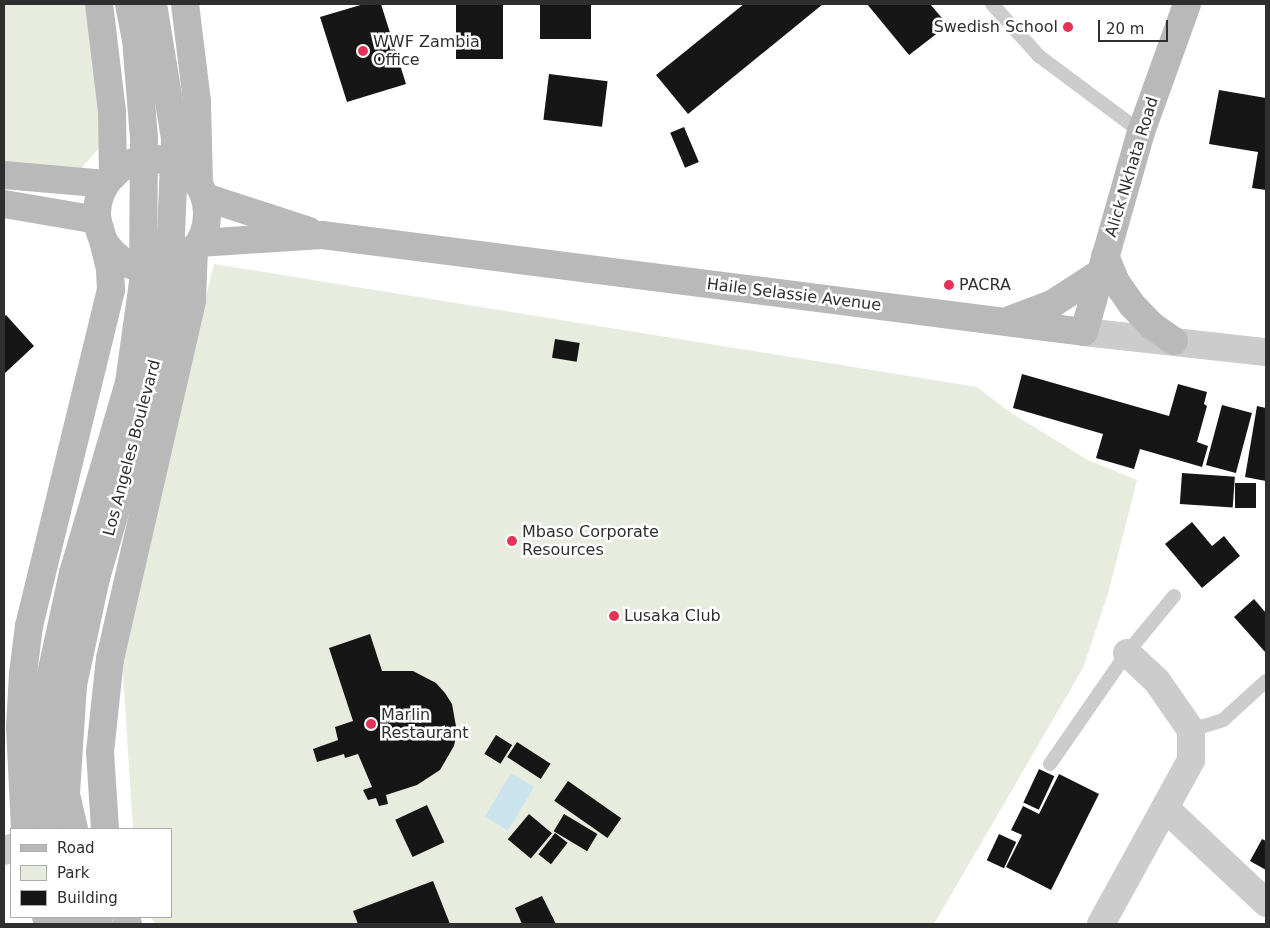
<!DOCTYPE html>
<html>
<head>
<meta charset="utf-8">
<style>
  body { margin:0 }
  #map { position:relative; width:1270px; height:928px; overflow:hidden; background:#fff; font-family:"DejaVu Sans",sans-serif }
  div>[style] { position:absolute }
  .green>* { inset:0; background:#e7ecde }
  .water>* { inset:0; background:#cae3ec; transform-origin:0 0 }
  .building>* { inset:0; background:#161616; transform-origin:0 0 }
  .service>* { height:14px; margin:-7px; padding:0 7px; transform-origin:7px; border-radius:7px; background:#ccc }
  .minor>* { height:28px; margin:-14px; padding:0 14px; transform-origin:14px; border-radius:14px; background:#ccc }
  .secondary>* { height:28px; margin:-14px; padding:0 14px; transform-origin:14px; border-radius:14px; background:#b9b9b9 }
  .secondary>.ring { margin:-14px; padding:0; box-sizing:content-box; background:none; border:28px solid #b9b9b9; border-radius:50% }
  .secondary-bridge>* { height:28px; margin:-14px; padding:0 14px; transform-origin:14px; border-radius:14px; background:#b9b9b9 }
  .dots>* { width:14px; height:14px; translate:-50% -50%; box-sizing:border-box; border:2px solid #fff; border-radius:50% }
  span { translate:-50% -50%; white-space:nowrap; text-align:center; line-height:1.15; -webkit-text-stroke:5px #fff; paint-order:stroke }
  .poi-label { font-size:16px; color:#2f2f2f }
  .right { translate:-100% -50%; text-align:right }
  .left { translate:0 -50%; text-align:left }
  .street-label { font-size:16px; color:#2f2f2f }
  .frame { position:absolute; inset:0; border:5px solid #2f2f2f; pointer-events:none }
  .legend { position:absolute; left:10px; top:828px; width:162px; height:90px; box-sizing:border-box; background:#fff; border:1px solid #acacac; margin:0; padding:6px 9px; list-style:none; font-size:15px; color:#2f2f2f }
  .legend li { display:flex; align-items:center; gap:10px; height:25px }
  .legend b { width:25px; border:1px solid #acacac }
  .scale { position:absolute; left:1098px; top:20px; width:70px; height:22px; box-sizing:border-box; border:2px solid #2f2f2f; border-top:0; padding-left:6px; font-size:15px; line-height:18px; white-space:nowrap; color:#2f2f2f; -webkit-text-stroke:4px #fff; paint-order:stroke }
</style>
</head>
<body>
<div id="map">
  <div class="green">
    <i style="clip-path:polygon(4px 4px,85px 4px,98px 56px,100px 147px,78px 172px,4px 165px)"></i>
    <i style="clip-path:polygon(214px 264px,977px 387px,1011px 413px,1088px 460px,1137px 480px,1109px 590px,1083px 668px,934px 924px,155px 924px,151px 917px,171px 917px,171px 829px,133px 829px,121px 643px)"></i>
  </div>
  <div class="water">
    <i style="left:511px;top:773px;width:27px;height:51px;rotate:31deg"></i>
  </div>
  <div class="building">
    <i style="clip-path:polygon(364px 4px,381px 4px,406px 84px,347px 102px,320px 17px)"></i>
    <i style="left:456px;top:4px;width:47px;height:55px"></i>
    <i style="left:540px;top:4px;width:51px;height:35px"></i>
    <i style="clip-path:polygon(744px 4px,823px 4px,688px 114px,656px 75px)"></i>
    <i style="clip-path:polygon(867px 4px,930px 4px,948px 25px,909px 55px)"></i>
    <i style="left:549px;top:74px;width:59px;height:46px;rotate:7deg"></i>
    <i style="clip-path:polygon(1219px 90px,1266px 98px,1266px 190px,1252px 188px,1258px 152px,1209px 144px)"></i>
    <i style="left:684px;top:127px;width:38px;height:15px;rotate:67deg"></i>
    <i style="clip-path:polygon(6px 315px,34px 346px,4px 374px,4px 317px)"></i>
    <i style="left:555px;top:339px;width:25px;height:19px;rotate:9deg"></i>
    <i style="clip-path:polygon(1022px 374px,1169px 416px,1178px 384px,1207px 392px,1204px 404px,1207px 406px,1197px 442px,1208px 446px,1202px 467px,1140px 449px,1134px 469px,1096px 458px,1103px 434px,1013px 408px)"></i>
    <i style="left:1222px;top:405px;width:31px;height:62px;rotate:15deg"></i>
    <i style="clip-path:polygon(1257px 406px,1266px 408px,1266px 481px,1245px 477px)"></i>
    <i style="left:1182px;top:473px;width:53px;height:31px;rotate:4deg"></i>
    <i style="left:1235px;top:483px;width:21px;height:25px"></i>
    <i style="clip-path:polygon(1192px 522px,1212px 546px,1224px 536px,1240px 556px,1202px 588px,1165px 544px)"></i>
    <i style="clip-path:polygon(1254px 599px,1266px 613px,1266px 653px,1234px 617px)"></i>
    <i style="clip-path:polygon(370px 634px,382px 671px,413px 671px,436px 683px,445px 693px,452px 704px,457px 732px,454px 746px,440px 770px,417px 785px,386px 795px,388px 804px,379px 806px,376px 798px,368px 800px,363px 790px,372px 787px,358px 754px,345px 758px,344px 754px,317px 762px,313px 749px,338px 740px,335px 727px,353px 721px,329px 648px)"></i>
    <i style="left:496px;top:735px;width:19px;height:22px;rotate:32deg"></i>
    <i style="left:517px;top:742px;width:40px;height:18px;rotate:33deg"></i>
    <i style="left:1039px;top:769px;width:17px;height:37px;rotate:25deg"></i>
    <i style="clip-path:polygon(1059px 774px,1099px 794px,1051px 890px,1006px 867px,1022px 835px,1011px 830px,1023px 806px,1039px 814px)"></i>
    <i style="left:568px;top:781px;width:65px;height:24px;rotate:35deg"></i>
    <i style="left:427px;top:805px;width:41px;height:35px;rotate:65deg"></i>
    <i style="left:529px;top:814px;width:30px;height:33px;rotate:40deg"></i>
    <i style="left:564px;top:814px;width:39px;height:20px;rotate:31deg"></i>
    <i style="left:555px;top:833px;width:16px;height:27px;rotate:38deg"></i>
    <i style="left:999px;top:834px;width:19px;height:29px;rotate:25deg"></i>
    <i style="clip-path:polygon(1262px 839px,1266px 841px,1266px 870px,1250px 861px)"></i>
    <i style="clip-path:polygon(433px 881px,450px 924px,358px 924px,353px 911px)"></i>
    <i style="clip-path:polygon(542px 896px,556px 924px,522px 924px,515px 908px)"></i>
  </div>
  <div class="service">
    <i style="left:992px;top:4px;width:70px;rotate:47.9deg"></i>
    <i style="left:1039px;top:56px;width:127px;rotate:36.7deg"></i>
    <i style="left:1191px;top:730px;width:34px;rotate:-17deg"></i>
    <i style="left:1223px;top:720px;width:58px;rotate:-42.2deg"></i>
    <i style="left:1050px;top:764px;width:135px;rotate:-55.3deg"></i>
    <i style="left:1127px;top:653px;width:74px;rotate:-50.5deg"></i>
  </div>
  <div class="minor">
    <i style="left:1084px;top:332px;width:183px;rotate:6.3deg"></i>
    <i style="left:1165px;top:808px;width:139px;rotate:43.2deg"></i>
    <i style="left:4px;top:851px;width:8px;rotate:-23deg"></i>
    <i style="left:1101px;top:924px;width:187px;rotate:-61.2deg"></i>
    <i style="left:1191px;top:760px;width:30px;rotate:-90deg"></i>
    <i style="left:1191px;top:730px;width:60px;rotate:-124.8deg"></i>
    <i style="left:1157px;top:681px;width:41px;rotate:-137deg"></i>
  </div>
  <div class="secondary">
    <i style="left:99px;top:4px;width:109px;rotate:83.1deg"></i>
    <i style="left:112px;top:112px;width:64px;rotate:89.1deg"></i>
    <i style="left:129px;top:4px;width:36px;rotate:79deg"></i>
    <i style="left:136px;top:39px;width:99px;rotate:85.4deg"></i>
    <i style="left:153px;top:4px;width:137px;rotate:80.7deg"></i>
    <i style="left:185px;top:4px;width:99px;rotate:83deg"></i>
    <i style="left:197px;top:102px;width:83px;rotate:88.6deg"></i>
    <i class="ring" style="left:97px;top:159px;width:82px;height:82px"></i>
    <i style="left:4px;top:175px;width:102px;rotate:5deg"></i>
    <i style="left:205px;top:197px;width:109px;rotate:18.1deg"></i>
    <i style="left:4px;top:204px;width:95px;rotate:9.7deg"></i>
    <i style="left:199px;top:243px;width:123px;rotate:-3.7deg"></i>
    <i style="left:322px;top:235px;width:768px;rotate:7.25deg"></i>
    <i style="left:1084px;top:332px;width:208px;rotate:-74.1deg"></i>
    <i style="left:1141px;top:132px;width:136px;rotate:-70.2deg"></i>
    <i style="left:1105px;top:256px;width:28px;rotate:67deg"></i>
    <i style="left:1116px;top:282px;width:28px;rotate:55deg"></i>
    <i style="left:1132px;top:305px;width:28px;rotate:46deg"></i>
    <i style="left:1151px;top:325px;width:28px;rotate:35deg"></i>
    <i style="left:1009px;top:320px;width:46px;rotate:-20.4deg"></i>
    <i style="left:1052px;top:304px;width:57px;rotate:-32.9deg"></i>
    <i style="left:25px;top:829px;width:102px;rotate:-92.8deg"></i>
    <i style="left:20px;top:727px;width:53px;rotate:-86.8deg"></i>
    <i style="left:23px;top:674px;width:48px;rotate:-82.9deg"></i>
    <i style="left:29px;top:626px;width:346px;rotate:-76.3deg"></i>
    <i style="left:111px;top:290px;width:21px;rotate:-93deg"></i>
    <i style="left:110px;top:269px;width:42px;rotate:-103.7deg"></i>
    <i style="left:50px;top:829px;width:34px;rotate:-102deg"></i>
    <i style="left:43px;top:796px;width:113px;rotate:-87deg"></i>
    <i style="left:49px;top:683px;width:113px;rotate:-77.7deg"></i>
    <i style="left:73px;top:573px;width:198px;rotate:-73.6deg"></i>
    <i style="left:129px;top:383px;width:102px;rotate:-82.1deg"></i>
    <i style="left:74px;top:829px;width:37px;rotate:-103deg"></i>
    <i style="left:66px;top:793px;width:108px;rotate:-86.3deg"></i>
    <i style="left:73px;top:685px;width:109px;rotate:-77.9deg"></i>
    <i style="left:96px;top:578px;width:199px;rotate:-73.9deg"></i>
    <i style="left:151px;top:387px;width:107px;rotate:-80.3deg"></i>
    <i style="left:105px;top:829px;width:77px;rotate:-93.7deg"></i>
    <i style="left:100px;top:752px;width:94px;rotate:-83.9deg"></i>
    <i style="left:110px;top:659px;width:368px;rotate:-77.1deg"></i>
    <i style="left:192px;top:300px;width:52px;rotate:-87.8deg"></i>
    <i style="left:46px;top:917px;width:7px;rotate:74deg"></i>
    <i style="left:71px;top:917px;width:8px;rotate:67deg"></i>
    <i style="left:96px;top:917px;width:8px;rotate:67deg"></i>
    <i style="left:126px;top:917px;width:7px;rotate:74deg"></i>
  </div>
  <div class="secondary-bridge">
    <i style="left:143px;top:282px;width:144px;rotate:-89.6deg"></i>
    <i style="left:169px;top:282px;width:143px;rotate:-87.6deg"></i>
  </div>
  <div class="dots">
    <i style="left:1068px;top:27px;background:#e53357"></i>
    <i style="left:363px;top:51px;background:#e53357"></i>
    <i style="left:949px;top:285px;background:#e53357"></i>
    <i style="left:512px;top:541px;background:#e53357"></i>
    <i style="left:614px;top:616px;background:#e53357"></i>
    <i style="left:371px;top:724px;background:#e53357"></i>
  </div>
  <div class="poi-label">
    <span class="right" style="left:1058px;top:27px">Swedish School</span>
    <span class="left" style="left:373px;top:51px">WWF Zambia<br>Office</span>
    <span class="left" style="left:959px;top:285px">PACRA</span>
    <span class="left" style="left:522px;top:541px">Mbaso Corporate<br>Resources</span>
    <span class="left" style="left:624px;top:616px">Lusaka Club</span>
    <span class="left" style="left:381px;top:724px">Marlin<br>Restaurant</span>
  </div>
  <div class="street-label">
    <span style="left:1132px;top:167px;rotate:-73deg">Alick Nkhata Road</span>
    <span style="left:794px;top:295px;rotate:7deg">Haile Selassie Avenue</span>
    <span style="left:132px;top:448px;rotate:-75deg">Los Angeles Boulevard</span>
  </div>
  <div class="frame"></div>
  <ul class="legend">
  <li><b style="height:6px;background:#b9b9b9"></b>Road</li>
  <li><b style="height:14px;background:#e7ecde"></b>Park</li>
  <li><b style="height:14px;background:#161616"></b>Building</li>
  </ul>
  <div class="scale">20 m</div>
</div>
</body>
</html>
